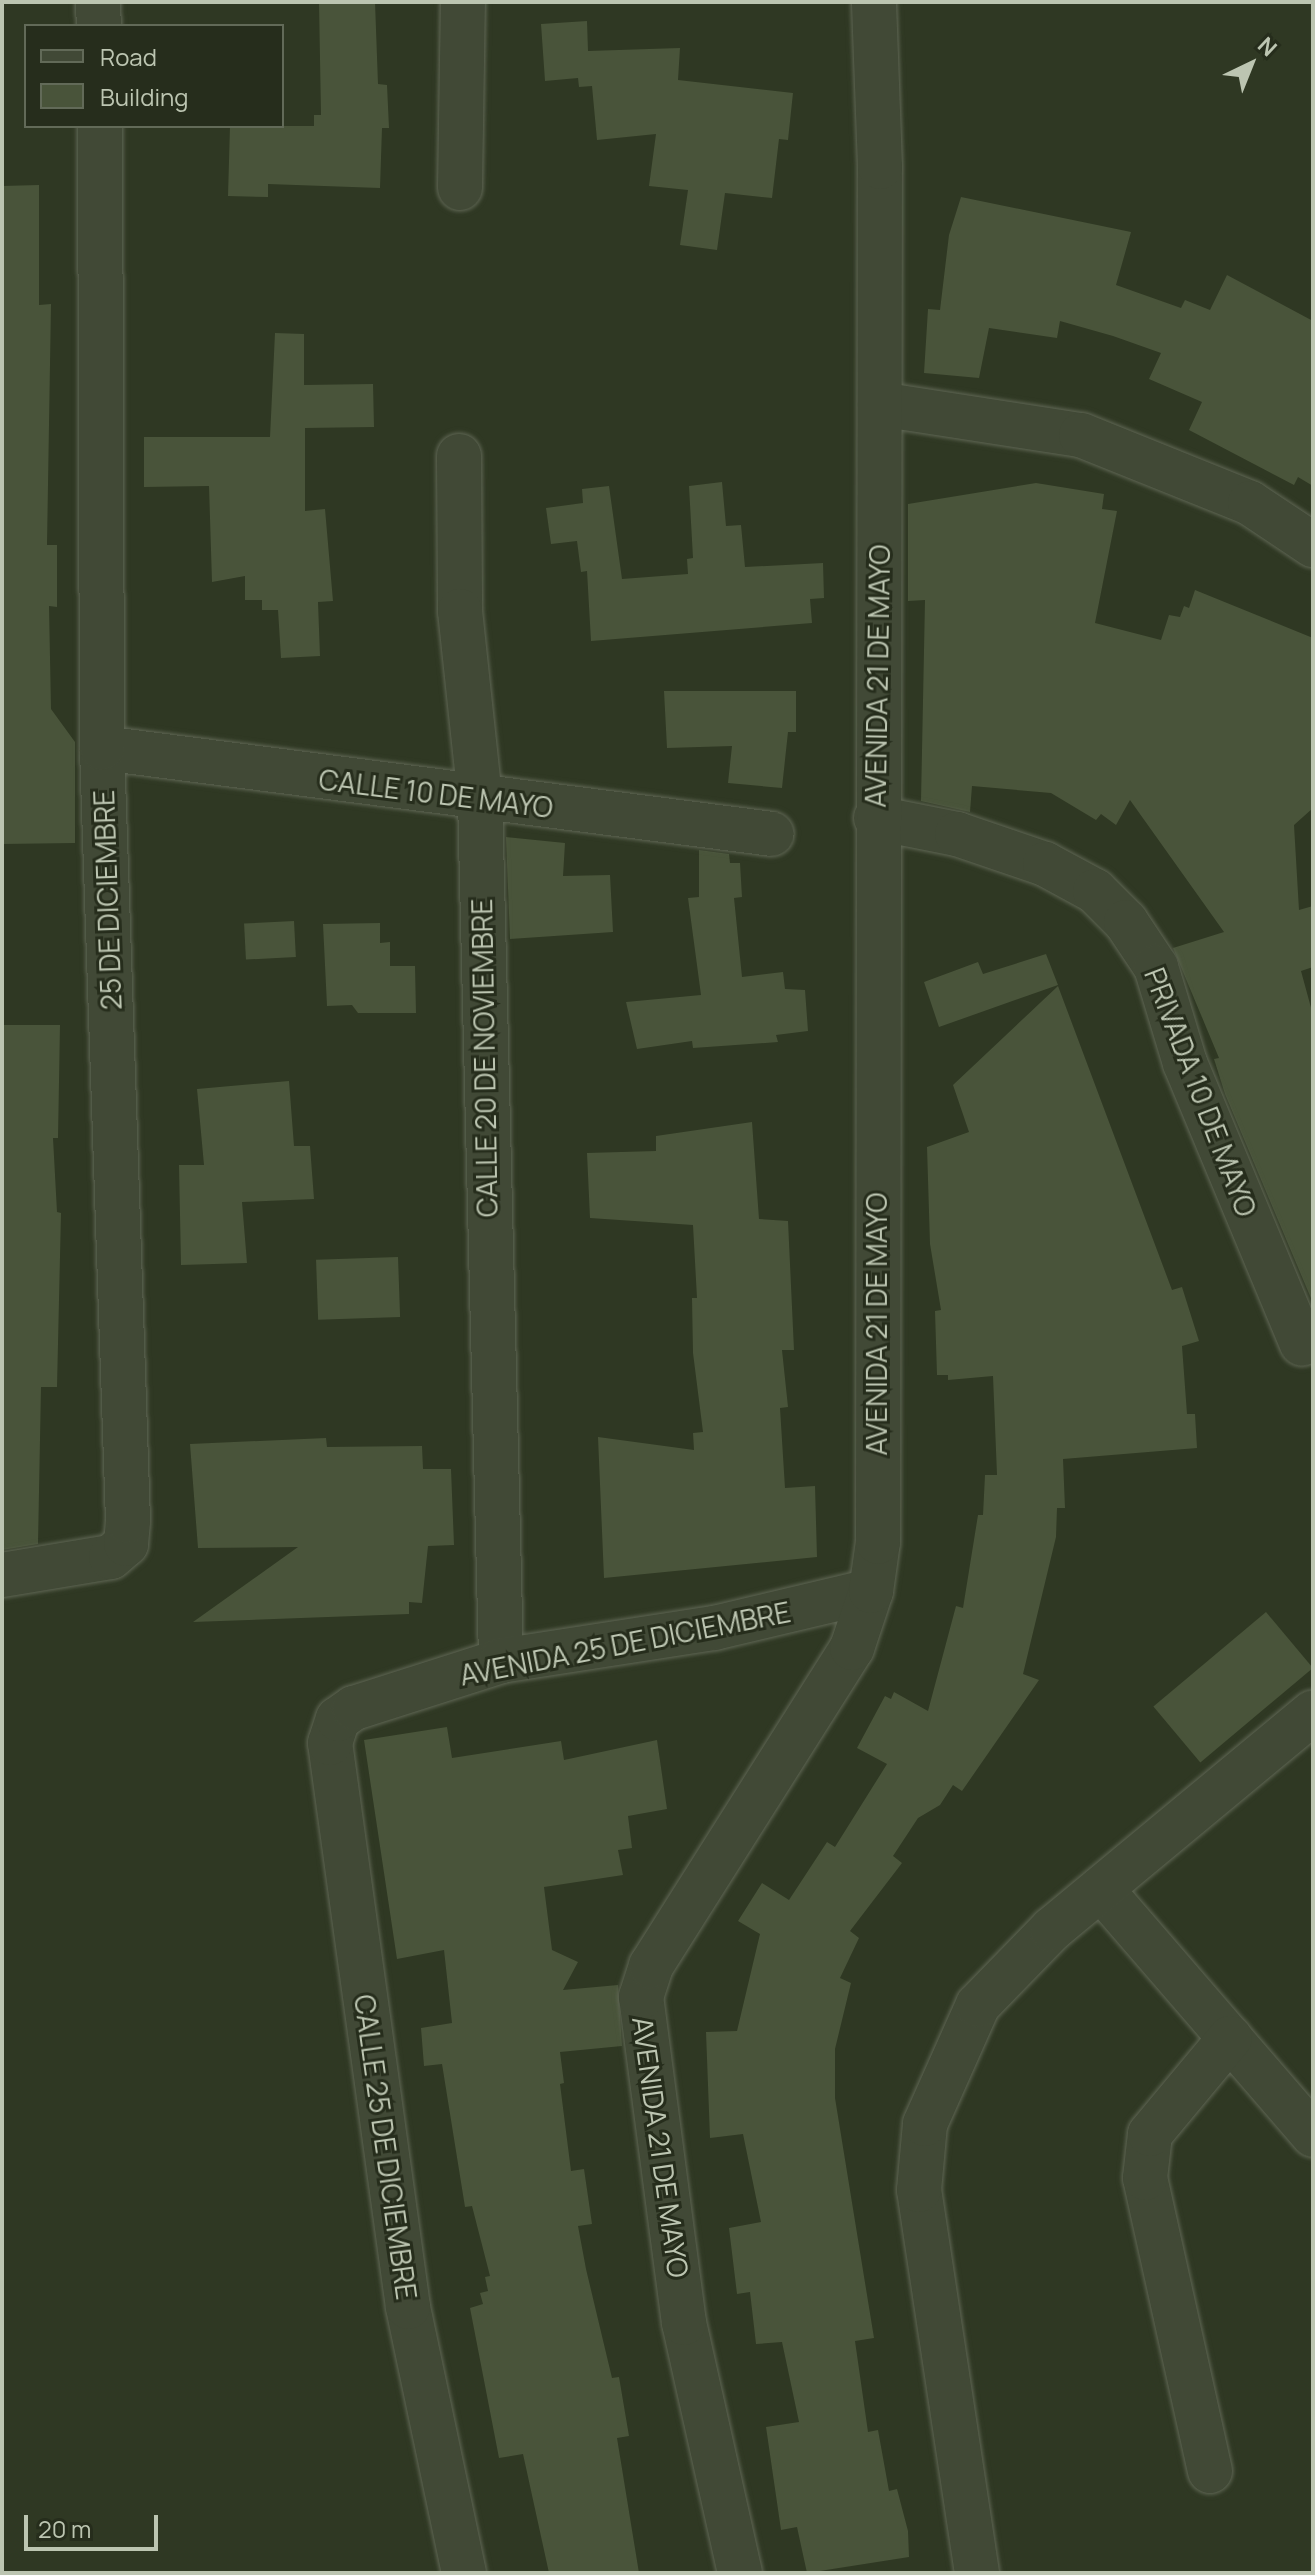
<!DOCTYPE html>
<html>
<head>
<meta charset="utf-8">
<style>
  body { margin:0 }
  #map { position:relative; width:1315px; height:2575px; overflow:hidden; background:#2f3823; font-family:Manrope,sans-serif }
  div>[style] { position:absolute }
  .building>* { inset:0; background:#49543a; transform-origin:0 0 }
  .roads { filter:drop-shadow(0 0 2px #5f6654) drop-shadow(0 0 2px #5f6654) }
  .minor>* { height:44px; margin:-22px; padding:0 22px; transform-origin:22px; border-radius:22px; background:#414936 }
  span { translate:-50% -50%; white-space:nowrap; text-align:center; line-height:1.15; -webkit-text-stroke:6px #262d1c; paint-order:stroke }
  .street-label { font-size:28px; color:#bcc5b1 }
  .frame { position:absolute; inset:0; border:4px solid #bcc5b1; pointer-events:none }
  .legend { position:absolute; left:24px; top:24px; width:260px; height:104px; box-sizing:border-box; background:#262d1c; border:2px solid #626a58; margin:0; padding:10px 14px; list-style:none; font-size:24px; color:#bcc5b1 }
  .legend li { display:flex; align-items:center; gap:16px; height:40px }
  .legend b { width:40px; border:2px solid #626a58 }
  .north { position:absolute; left:1211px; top:24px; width:80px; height:80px; -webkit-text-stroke:6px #262d1c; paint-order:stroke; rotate:43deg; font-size:22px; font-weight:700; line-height:32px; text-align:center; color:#bcc5b1 }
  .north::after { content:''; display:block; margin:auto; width:28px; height:36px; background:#bcc5b1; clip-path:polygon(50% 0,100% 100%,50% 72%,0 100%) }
  .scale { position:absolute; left:24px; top:2515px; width:134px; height:36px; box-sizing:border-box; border:4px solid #bcc5b1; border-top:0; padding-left:10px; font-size:24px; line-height:28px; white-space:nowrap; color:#bcc5b1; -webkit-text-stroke:6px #262d1c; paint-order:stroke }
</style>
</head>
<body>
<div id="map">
  <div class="building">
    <i style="clip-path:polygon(319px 2px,375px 2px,378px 84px,387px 85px,389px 128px,382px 128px,380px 188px,268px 184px,268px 197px,228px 196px,230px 126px,314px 126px,314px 115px,321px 115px)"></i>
    <i style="clip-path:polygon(587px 21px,588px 51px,680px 48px,678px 80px,793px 93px,788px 140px,779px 139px,772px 198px,725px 193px,717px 250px,680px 245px,688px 190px,649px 186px,656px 134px,597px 140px,592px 86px,579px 87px,578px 78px,545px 81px,541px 24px)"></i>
    <i style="clip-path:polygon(39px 185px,39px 305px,51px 304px,47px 545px,57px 545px,57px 607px,49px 606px,51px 709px,75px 742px,75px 843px,2px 844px,2px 186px)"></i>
    <i style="clip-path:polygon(961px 197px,1131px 232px,1116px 285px,1181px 308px,1185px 300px,1210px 310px,1227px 275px,1313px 321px,1313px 486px,1298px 477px,1294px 485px,1189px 430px,1202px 402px,1149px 379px,1161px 353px,1113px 336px,1060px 321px,1057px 338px,989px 328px,979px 378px,924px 373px,928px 309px,940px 310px,949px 235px)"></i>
    <i style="clip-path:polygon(275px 333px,304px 334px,304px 385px,373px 384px,374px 427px,305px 428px,305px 511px,325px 509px,333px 601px,318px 602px,320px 656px,281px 658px,278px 610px,262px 610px,262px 600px,245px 600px,245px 576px,212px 582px,209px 486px,144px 487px,144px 437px,270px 437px)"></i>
    <i style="clip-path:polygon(722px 482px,726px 526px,741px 525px,745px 567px,823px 563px,824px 598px,810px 599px,812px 623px,591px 641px,587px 571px,581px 572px,577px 541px,551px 544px,546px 508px,583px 503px,582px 489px,609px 486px,622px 579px,688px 574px,687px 559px,693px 558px,689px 486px)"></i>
    <i style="clip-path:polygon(1036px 483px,1104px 494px,1102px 509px,1117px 511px,1095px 623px,1161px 640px,1169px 615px,1180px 617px,1184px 606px,1189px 608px,1195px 590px,1313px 638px,1313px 808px,1294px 825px,1299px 910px,1313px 906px,1313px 967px,1301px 971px,1313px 1015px,1313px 1303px,1225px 1094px,1214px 1059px,1219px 1058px,1173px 948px,1224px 932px,1130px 800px,1116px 825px,1101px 814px,1096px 820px,1051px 793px,972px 786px,970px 812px,921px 801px,925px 600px,908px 601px,908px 504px)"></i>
    <i style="clip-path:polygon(664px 691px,796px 691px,796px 732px,788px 732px,782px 788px,728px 783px,732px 746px,667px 748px)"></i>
    <i style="clip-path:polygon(506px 837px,565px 843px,563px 876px,610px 875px,613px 932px,510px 939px)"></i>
    <i style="clip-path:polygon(699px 850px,729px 854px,730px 863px,740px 863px,742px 897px,734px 898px,742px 977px,783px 972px,785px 989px,805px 990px,808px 1031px,776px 1035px,778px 1042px,693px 1048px,692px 1041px,637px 1049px,626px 1002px,701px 995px,688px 898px,699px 897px)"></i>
    <i style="left:294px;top:921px;width:36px;height:50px;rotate:87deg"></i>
    <i style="clip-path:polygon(380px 923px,380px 943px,390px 942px,390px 966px,415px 966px,416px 1013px,358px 1013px,352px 1005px,327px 1006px,323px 924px)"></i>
    <i style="clip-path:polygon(1046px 954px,1058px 985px,939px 1027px,924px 982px,978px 962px,983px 974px)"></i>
    <i style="clip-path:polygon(1058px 986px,1172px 1290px,1182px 1287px,1199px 1341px,1182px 1346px,1187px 1414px,1195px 1414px,1197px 1448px,1063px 1459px,1065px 1508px,1057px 1508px,1056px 1537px,1023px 1674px,1039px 1680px,962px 1791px,953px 1785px,940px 1805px,918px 1818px,893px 1856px,902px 1863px,850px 1931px,859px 1938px,840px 1978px,851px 1983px,835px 2049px,835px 2098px,874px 2338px,855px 2341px,868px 2432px,878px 2430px,889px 2491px,897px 2489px,908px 2531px,909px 2557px,807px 2573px,797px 2527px,781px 2530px,766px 2427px,799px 2422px,782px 2342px,756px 2344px,750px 2292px,737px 2294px,729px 2228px,761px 2222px,743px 2134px,710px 2138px,706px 2032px,737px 2031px,760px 1934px,738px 1921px,762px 1883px,789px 1900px,827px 1842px,835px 1847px,887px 1764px,857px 1748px,885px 1696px,891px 1699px,894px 1692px,928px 1711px,956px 1606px,963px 1608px,978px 1515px,983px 1515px,985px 1475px,997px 1475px,993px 1376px,948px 1380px,948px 1375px,937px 1375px,935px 1311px,941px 1310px,930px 1244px,927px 1147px,969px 1132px,953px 1085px)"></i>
    <i style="clip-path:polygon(2px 1025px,60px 1025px,58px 1138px,53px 1138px,57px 1212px,61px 1213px,57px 1387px,41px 1387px,38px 1544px,2px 1550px)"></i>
    <i style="clip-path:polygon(289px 1081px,294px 1146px,310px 1146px,314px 1199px,242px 1202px,247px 1263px,181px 1265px,179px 1165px,204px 1165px,197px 1089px)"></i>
    <i style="clip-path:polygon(752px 1122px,759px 1219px,788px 1221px,794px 1350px,782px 1350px,788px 1407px,780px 1408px,785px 1488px,815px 1486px,817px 1557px,604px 1578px,598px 1437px,694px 1450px,693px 1433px,703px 1432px,693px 1353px,692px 1298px,697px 1298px,693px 1225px,590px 1218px,587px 1153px,656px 1151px,656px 1136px)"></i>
    <i style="left:398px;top:1257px;width:60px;height:82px;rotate:88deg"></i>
    <i style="clip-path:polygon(326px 1438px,327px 1447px,422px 1446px,423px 1469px,451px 1469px,454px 1545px,428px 1546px,422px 1603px,409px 1602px,409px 1614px,193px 1622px,298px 1547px,198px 1548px,190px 1444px)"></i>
    <i style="left:1266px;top:1612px;width:73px;height:147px;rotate:50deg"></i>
    <i style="clip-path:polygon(447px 1727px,452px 1758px,561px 1741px,564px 1760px,657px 1740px,667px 1809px,628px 1816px,632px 1848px,618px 1850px,623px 1875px,544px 1887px,552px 1950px,578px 1962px,563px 1990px,618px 1985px,622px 2046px,560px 2052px,564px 2083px,560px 2084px,571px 2171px,584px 2169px,592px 2224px,578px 2226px,586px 2269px,612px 2378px,619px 2377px,629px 2436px,617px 2438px,639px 2573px,549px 2573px,523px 2454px,499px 2458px,470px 2308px,483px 2304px,480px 2293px,488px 2291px,485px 2277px,490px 2276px,472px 2206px,465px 2207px,442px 2064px,424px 2066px,421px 2028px,452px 2023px,444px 1950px,397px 1959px,364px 1740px)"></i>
  </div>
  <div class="roads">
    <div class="minor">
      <i style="left:98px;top:2px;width:24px;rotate:88deg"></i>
      <i style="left:460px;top:188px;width:186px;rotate:-89.1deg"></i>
      <i style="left:880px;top:404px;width:203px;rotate:8.8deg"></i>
      <i style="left:1081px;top:435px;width:182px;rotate:21.9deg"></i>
      <i style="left:1250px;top:503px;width:76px;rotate:33.7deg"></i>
      <i style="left:459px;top:456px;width:155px;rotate:89.6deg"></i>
      <i style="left:460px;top:611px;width:189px;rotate:83.9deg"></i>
      <i style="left:480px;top:799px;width:862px;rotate:88.6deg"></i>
      <i style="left:102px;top:748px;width:675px;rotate:7.31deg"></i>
      <i style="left:876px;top:818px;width:83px;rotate:11.2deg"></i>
      <i style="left:957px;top:834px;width:93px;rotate:18.8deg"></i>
      <i style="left:1045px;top:864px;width:57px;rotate:28.4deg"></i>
      <i style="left:1095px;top:891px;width:44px;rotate:45deg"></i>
      <i style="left:1126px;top:922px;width:54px;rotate:56.3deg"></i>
      <i style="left:1156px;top:967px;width:100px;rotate:73.2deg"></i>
      <i style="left:1185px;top:1063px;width:304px;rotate:67.4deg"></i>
      <i style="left:2px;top:1575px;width:110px;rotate:-9.4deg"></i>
      <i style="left:111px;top:1557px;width:20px;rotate:-41deg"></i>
      <i style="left:126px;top:1544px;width:23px;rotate:-85deg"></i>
      <i style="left:128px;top:1521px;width:773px;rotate:-91.93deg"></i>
      <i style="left:102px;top:748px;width:622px;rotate:-90.18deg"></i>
      <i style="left:1101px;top:1889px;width:325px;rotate:49.2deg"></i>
      <i style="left:1210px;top:2471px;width:300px;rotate:-102.5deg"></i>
      <i style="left:1145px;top:2178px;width:44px;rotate:-83.5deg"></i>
      <i style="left:1150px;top:2134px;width:125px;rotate:-50.2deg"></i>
      <i style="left:464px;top:2573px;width:272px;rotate:-101.9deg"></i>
      <i style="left:408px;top:2307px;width:569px;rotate:-97.87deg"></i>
      <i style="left:330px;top:1743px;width:25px;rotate:-72deg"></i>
      <i style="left:338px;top:1719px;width:19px;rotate:-35deg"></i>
      <i style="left:354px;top:1708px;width:154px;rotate:-17.7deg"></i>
      <i style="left:501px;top:1661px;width:216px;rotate:-8.8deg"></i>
      <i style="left:714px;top:1628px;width:161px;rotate:-13.3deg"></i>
      <i style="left:740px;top:2573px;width:256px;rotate:-102.6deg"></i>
      <i style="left:684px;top:2323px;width:329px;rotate:-97.5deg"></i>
      <i style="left:641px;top:1997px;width:33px;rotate:-72deg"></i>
      <i style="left:651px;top:1966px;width:376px;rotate:-57.7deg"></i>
      <i style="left:852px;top:1648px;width:60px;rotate:-71.6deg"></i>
      <i style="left:871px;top:1591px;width:49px;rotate:-81.9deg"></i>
      <i style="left:878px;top:1542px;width:1375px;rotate:-89.92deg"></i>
      <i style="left:880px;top:167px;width:165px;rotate:-92.1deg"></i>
      <i style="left:977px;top:2573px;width:387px;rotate:-98.6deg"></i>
      <i style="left:919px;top:2190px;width:66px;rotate:-84.8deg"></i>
      <i style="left:925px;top:2124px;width:130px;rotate:-66deg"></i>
      <i style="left:978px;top:2005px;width:106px;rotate:-45.8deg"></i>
      <i style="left:1052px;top:1929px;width:339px;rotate:-39.7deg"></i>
    </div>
  </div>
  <div class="street-label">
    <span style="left:877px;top:676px;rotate:-89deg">AVENIDA 21 DE MAYO</span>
    <span style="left:436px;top:793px;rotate:7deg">CALLE 10 DE MAYO</span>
    <span style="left:107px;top:900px;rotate:-92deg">25 DE DICIEMBRE</span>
    <span style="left:484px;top:1058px;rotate:-91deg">CALLE 20 DE NOVIEMBRE</span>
    <span style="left:1201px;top:1092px;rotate:69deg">PRIVADA 10 DE MAYO</span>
    <span style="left:876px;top:1324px;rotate:-90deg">AVENIDA 21 DE MAYO</span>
    <span style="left:625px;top:1643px;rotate:-11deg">AVENIDA 25 DE DICIEMBRE</span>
    <span style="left:386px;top:2147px;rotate:82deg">CALLE 25 DE DICIEMBRE</span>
    <span style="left:661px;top:2147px;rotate:82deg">AVENIDA 21 DE MAYO</span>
  </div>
  <div class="frame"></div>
  <ul class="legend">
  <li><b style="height:10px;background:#414936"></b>Road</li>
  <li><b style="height:22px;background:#49543a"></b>Building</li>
  </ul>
  <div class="north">N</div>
  <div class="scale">20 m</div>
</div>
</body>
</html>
